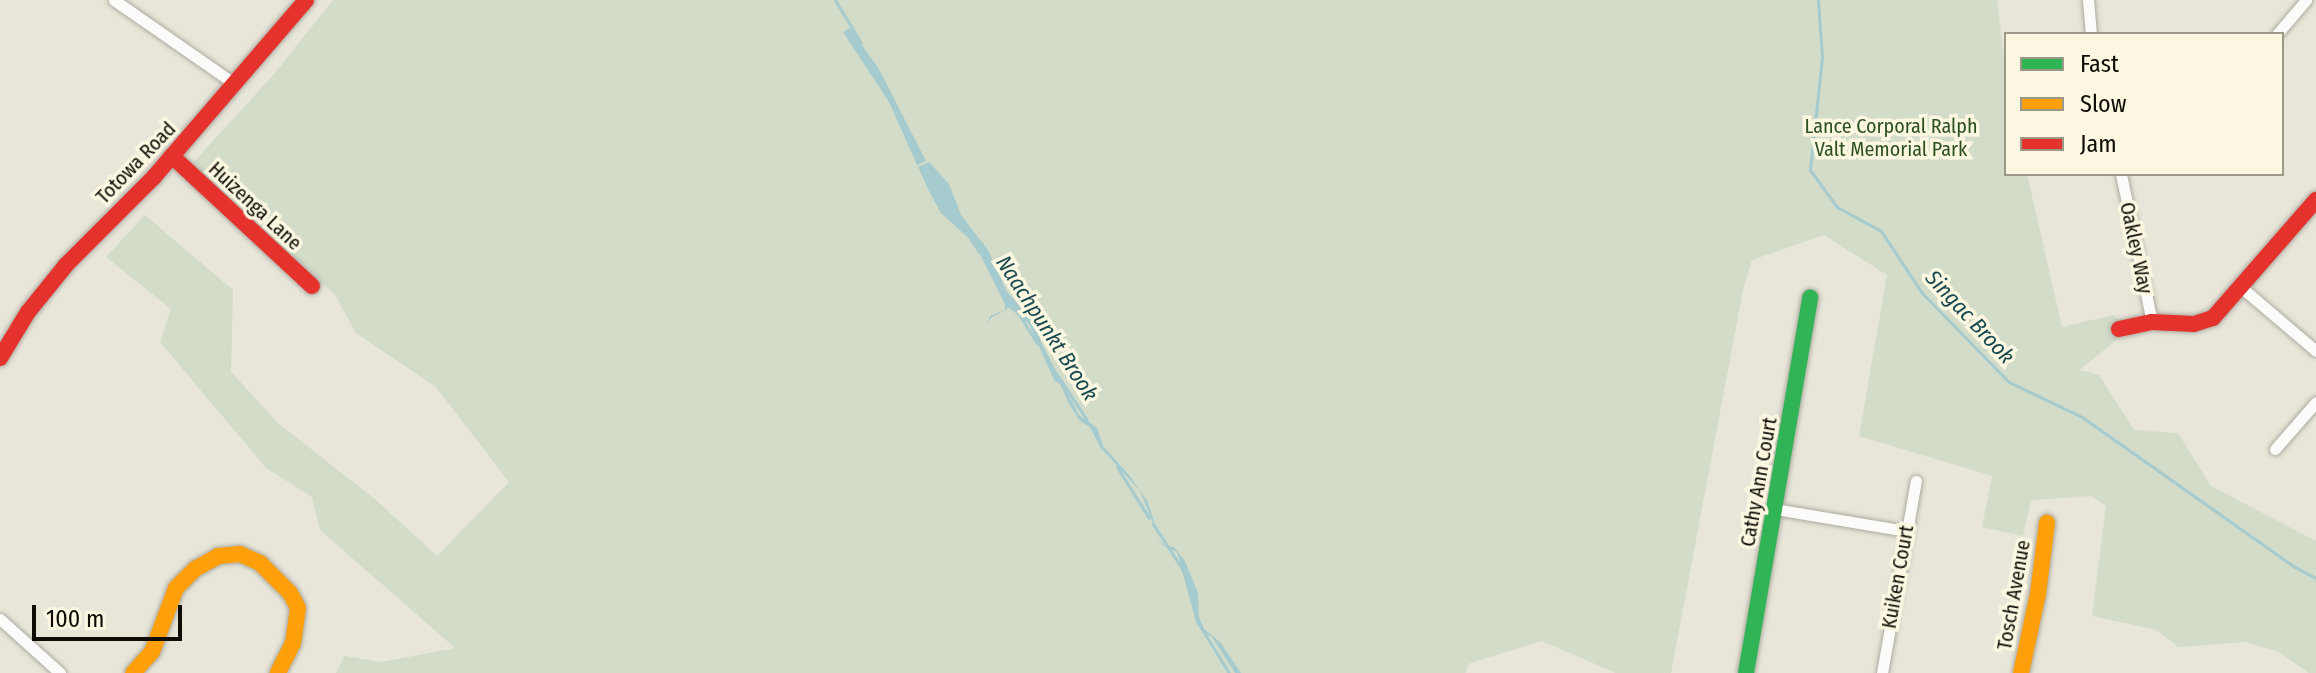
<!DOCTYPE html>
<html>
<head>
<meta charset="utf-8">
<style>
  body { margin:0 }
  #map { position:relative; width:2316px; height:673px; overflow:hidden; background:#e8e6d9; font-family:"Fira Sans Condensed",sans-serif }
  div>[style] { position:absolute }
  .green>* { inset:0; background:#d3dbc9 }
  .water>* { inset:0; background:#a6cbce }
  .stream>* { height:3px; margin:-1.5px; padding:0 1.5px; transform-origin:1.5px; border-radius:1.5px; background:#a6cbce }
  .roads { filter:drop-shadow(0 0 2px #adaba1) drop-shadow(0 0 2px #adaba1) }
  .street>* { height:11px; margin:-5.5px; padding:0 5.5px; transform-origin:5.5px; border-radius:5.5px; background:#fcfbf9 }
  .fast>* { height:16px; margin:-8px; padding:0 8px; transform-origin:8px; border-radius:8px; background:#30b455 }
  .slow>* { height:16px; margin:-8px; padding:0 8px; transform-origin:8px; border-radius:8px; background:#ff9f0a }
  .jam>* { height:16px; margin:-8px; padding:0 8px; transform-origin:8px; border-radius:8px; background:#e5322d }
  span { translate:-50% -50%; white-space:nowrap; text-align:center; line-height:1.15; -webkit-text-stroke:7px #fbf7e0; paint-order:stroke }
  .park-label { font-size:20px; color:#2c501f }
  .street-label { font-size:20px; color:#0e0c05 }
  .water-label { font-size:22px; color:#194950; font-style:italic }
  .legend { position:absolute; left:2004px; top:32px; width:280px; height:144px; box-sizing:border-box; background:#fbf7e0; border:2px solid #9c9988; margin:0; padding:10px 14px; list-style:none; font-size:24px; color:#0e0c05 }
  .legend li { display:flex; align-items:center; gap:16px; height:40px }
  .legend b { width:40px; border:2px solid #9c9988 }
  .scale { position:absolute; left:32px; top:605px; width:150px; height:36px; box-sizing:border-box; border:4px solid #0e0c05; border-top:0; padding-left:10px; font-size:24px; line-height:28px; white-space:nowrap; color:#0e0c05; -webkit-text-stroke:6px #fbf7e0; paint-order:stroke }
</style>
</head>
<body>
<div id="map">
  <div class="green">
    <i style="clip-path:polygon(333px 0,1997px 0,2006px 72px,2006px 174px,2027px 174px,2062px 327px,2114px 315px,2124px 328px,2119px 338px,2079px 370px,2099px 375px,2134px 430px,2178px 433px,2211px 486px,2316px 541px,2316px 673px,2309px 673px,2279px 652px,2246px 642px,2178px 647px,2157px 630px,2092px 616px,2106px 506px,2091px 496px,2031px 500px,2023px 536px,1982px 527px,1992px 476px,1859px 436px,1887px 275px,1824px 235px,1752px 260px,1743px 290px,1671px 673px,1616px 673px,1542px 641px,1470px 663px,1465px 673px,336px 673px,344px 656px,382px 662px,455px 648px,320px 530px,312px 497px,266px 468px,160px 342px,171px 309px,106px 257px,145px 215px,233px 290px,231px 372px,279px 424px,376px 500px,437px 556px,509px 482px,436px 387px,356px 333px,334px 293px,181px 176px,275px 73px)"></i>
  </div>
  <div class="water">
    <i style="clip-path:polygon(850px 28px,879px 69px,926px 161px,917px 165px,889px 102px,843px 32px)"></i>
    <i style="clip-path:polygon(929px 162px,949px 184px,961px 215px,988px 250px,1007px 292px,1036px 324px,1041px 342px,1079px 415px,1097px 428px,1103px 446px,1129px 475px,1148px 502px,1160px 541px,1165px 546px,1174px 547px,1185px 561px,1198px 593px,1199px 617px,1204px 629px,1220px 642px,1241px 673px,1235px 673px,1212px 637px,1201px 630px,1177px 552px,1162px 545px,1140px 491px,1100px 447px,1090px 427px,1080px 421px,1069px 404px,1060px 384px,1054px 380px,1029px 324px,1008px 307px,1006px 310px,992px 317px,988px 323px,990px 316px,1005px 310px,1005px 304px,975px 244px,941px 213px,930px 193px,918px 167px)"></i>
  </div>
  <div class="stream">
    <i style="left:835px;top:0;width:50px;rotate:58.8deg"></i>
    <i style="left:1818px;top:0;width:57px;rotate:86deg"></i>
    <i style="left:1822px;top:57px;width:114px;rotate:96.1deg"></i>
    <i style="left:1810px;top:170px;width:46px;rotate:53.9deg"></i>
    <i style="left:1837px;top:207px;width:50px;rotate:28.6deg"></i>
    <i style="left:1881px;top:231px;width:74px;rotate:56.5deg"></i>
    <i style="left:1922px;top:293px;width:124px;rotate:45.7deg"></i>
    <i style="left:2009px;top:382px;width:81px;rotate:25.6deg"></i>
    <i style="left:2082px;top:417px;width:258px;rotate:35.2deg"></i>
    <i style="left:2293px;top:566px;width:26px;rotate:28deg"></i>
    <i style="left:970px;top:238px;width:17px;rotate:57deg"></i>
    <i style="left:1020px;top:316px;width:32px;rotate:58deg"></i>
    <i style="left:1056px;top:373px;width:56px;rotate:56.6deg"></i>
    <i style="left:1117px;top:467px;width:60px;rotate:57.9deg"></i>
    <i style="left:1153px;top:524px;width:55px;rotate:56.9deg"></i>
    <i style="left:1183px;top:570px;width:53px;rotate:74.6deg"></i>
    <i style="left:1197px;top:621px;width:61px;rotate:58.4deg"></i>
  </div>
  <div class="roads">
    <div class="street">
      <i style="left:114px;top:0;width:147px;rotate:34.8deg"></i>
      <i style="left:2088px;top:0;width:34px;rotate:85deg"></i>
      <i style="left:2277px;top:34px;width:45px;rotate:-49.5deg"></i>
      <i style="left:2121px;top:174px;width:151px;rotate:78.2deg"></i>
      <i style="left:2242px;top:288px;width:97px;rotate:40.4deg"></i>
      <i style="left:2275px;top:449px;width:62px;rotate:-48.9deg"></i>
      <i style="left:1775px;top:509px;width:133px;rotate:9.5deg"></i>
      <i style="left:0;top:619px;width:81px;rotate:42deg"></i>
      <i style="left:1882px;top:673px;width:195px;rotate:-80deg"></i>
    </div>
    <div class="fast">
      <i style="left:1746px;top:673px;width:381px;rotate:-80.3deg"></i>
    </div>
    <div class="slow">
      <i style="left:133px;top:673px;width:28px;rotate:-48deg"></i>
      <i style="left:152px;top:652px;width:68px;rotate:-69.4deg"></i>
      <i style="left:176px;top:588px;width:27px;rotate:-45deg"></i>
      <i style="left:195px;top:569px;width:26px;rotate:-29deg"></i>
      <i style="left:218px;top:556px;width:22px;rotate:-5deg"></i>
      <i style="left:240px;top:554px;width:22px;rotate:24deg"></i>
      <i style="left:260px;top:563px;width:42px;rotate:45deg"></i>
      <i style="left:290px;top:593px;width:17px;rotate:62deg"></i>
      <i style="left:298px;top:608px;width:35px;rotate:98deg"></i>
      <i style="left:293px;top:643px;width:34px;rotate:117deg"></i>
      <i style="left:2021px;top:673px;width:81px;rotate:-77.9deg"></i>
      <i style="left:2038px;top:594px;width:72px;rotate:-82.8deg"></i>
    </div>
    <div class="jam">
      <i style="left:172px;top:156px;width:191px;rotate:42.9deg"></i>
      <i style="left:2119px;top:329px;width:34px;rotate:-12deg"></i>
      <i style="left:2152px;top:322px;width:42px;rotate:2.7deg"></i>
      <i style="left:2194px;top:324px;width:20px;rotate:-18deg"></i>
      <i style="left:2213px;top:318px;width:157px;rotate:-48.9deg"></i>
      <i style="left:0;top:358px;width:54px;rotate:-58.7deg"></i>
      <i style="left:28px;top:312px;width:60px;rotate:-51deg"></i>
      <i style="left:66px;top:265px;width:124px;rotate:-45deg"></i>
      <i style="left:154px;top:177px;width:233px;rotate:-49.3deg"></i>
    </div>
  </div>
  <div class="park-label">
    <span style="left:1891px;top:138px">Lance Corporal Ralph<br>Valt Memorial Park</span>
  </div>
  <div class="street-label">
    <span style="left:136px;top:163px;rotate:-46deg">Totowa Road</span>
    <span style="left:255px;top:206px;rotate:43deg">Huizenga Lane</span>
    <span style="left:2136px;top:248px;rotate:78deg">Oakley Way</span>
    <span style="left:1759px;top:482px;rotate:-80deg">Cathy Ann Court</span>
    <span style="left:1898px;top:577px;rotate:-80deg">Kuiken Court</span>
    <span style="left:2014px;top:595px;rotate:-80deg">Tosch Avenue</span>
  </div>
  <div class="water-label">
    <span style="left:1970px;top:317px;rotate:47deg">Singac Brook</span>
    <span style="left:1047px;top:328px;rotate:57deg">Naachpunkt Brook</span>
  </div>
  <ul class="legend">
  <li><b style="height:10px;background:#30b455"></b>Fast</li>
  <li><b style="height:10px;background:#ff9f0a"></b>Slow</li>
  <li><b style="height:10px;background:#e5322d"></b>Jam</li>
  </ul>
  <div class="scale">100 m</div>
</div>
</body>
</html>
